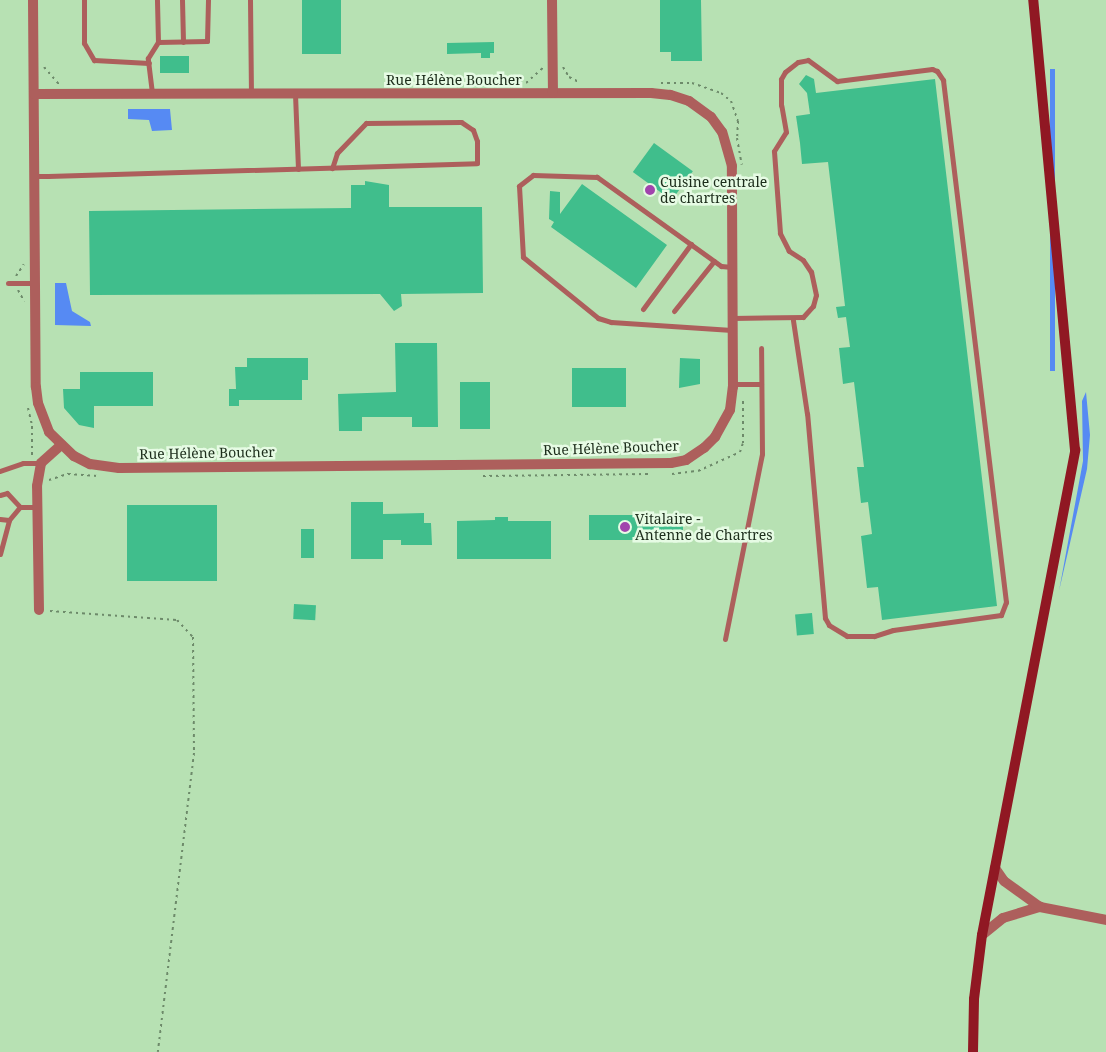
<!DOCTYPE html>
<html>
<head>
<meta charset="utf-8">
<style>
  body { margin:0 }
  #map { position:relative; width:1106px; height:1052px; overflow:hidden; background:#b7e1b3; font-family:"Noto Serif",serif }
  div>[style] { position:absolute }
  .water>* { inset:0; background:#568af3; transform-origin:0 0 }
  .building>* { inset:0; background:#40be8c; transform-origin:0 0 }
  .path>* { height:2px; margin-top:-1px; transform-origin:0; background:repeating-linear-gradient(90deg,#6d8a6a 0 2.5px,transparent 0 6.5px) }
  .lane>* { height:5px; margin:-2.5px; padding:0 2.5px; transform-origin:2.5px; border-radius:2.5px; background:#ad5f5c }
  .street>* { height:10px; margin:-5px; padding:0 5px; transform-origin:5px; border-radius:5px; background:#ad5f5c }
  .secondary>* { height:10px; margin:-5px; padding:0 5px; transform-origin:5px; border-radius:5px; background:#901823 }
  .dots>* { width:14px; height:14px; translate:-50% -50%; box-sizing:border-box; border:2px solid #e6fbe4; border-radius:50% }
  span { translate:-50% -50%; white-space:nowrap; text-align:center; line-height:1.15; -webkit-text-stroke:5px #e6fbe4; paint-order:stroke }
  .street-label { font-size:14px; color:#1c2d1b }
  .poi-label { font-size:14px; color:#1c2d1b }
  .left { translate:0 -50%; text-align:left }
</style>
</head>
<body>
<div id="map">
  <div class="water">
    <i style="left:1050px;top:69px;width:5px;height:302px"></i>
    <i style="clip-path:polygon(128px 109px,170px 109px,172px 130px,152px 131px,149px 120px,128px 119px)"></i>
    <i style="clip-path:polygon(55px 283px,66px 283px,72px 311px,90px 322px,91px 326px,55px 325px)"></i>
    <i style="clip-path:polygon(1086px 392px,1090px 435px,1087px 469px,1059px 591px,1083px 461px,1082px 401px)"></i>
  </div>
  <div class="building">
    <i style="left:302px;top:0;width:39px;height:54px"></i>
    <i style="clip-path:polygon(660px 0,701px 0,702px 61px,671px 61px,671px 52px,660px 52px)"></i>
    <i style="clip-path:polygon(494px 42px,494px 53px,490px 53px,490px 58px,481px 58px,481px 53px,447px 54px,447px 43px)"></i>
    <i style="left:189px;top:56px;width:17px;height:29px;rotate:90deg"></i>
    <i style="clip-path:polygon(806px 75px,814px 79px,816px 93px,935px 79px,997px 606px,882px 620px,878px 587px,867px 588px,861px 536px,872px 534px,868px 502px,861px 503px,857px 467px,864px 467px,854px 382px,843px 384px,839px 348px,850px 347px,846px 317px,838px 318px,836px 307px,845px 306px,828px 162px,802px 164px,800px 143px,796px 116px,810px 114px,807px 93px,799px 84px)"></i>
    <i style="left:654px;top:143px;width:48px;height:36px;rotate:36deg"></i>
    <i style="clip-path:polygon(365px 181px,389px 185px,389px 207px,482px 207px,483px 293px,401px 294px,402px 306px,394px 311px,380px 294px,90px 295px,89px 211px,351px 208px,351px 185px,365px 185px)"></i>
    <i style="clip-path:polygon(582px 184px,667px 245px,636px 288px,551px 227px,554px 222px,549px 219px,550px 191px,560px 192px,560px 214px)"></i>
    <i style="clip-path:polygon(395px 343px,437px 343px,438px 427px,412px 427px,412px 417px,362px 417px,362px 431px,339px 431px,338px 394px,396px 392px)"></i>
    <i style="clip-path:polygon(247px 358px,308px 358px,308px 380px,302px 380px,302px 400px,239px 400px,239px 406px,229px 406px,229px 389px,236px 389px,235px 367px,247px 367px)"></i>
    <i style="clip-path:polygon(680px 358px,700px 359px,700px 384px,679px 388px)"></i>
    <i style="left:626px;top:368px;width:39px;height:54px;rotate:90deg"></i>
    <i style="clip-path:polygon(80px 372px,153px 372px,153px 406px,94px 406px,94px 428px,79px 425px,64px 408px,63px 389px,80px 389px)"></i>
    <i style="left:460px;top:382px;width:30px;height:47px"></i>
    <i style="clip-path:polygon(351px 502px,383px 502px,383px 514px,424px 513px,424px 523px,431px 523px,432px 545px,401px 545px,401px 540px,383px 540px,383px 559px,351px 559px)"></i>
    <i style="left:127px;top:505px;width:90px;height:76px"></i>
    <i style="left:683px;top:515px;width:25px;height:94px;rotate:90deg"></i>
    <i style="clip-path:polygon(495px 517px,508px 517px,508px 521px,551px 521px,551px 559px,457px 559px,457px 521px,495px 520px)"></i>
    <i style="left:301px;top:529px;width:13px;height:29px"></i>
    <i style="left:294px;top:604px;width:22px;height:15px;rotate:3deg"></i>
    <i style="left:812px;top:613px;width:21px;height:17px;rotate:85deg"></i>
  </div>
  <div class="path">
    <i style="left:44px;top:67px;width:23px;rotate:49deg"></i>
    <i style="left:563px;top:67px;width:12px;rotate:59deg"></i>
    <i style="left:569px;top:77px;width:11px;rotate:27deg"></i>
    <i style="left:526px;top:83px;width:24px;rotate:-42deg"></i>
    <i style="left:661px;top:83px;width:31px"></i>
    <i style="left:692px;top:83px;width:31px;rotate:19deg"></i>
    <i style="left:721px;top:93px;width:13px;rotate:39deg"></i>
    <i style="left:731px;top:101px;width:21px;rotate:71deg"></i>
    <i style="left:738px;top:121px;width:17px;rotate:93deg"></i>
    <i style="left:737px;top:138px;width:27px;rotate:80deg"></i>
    <i style="left:16px;top:276px;width:14px;rotate:-56deg"></i>
    <i style="left:18px;top:290px;width:13px;rotate:61deg"></i>
    <i style="left:28px;top:408px;width:18px;rotate:77deg"></i>
    <i style="left:32px;top:426px;width:29px;rotate:90deg"></i>
    <i style="left:672px;top:474px;width:26px;rotate:-7deg"></i>
    <i style="left:698px;top:471px;width:46px;rotate:-24.3deg"></i>
    <i style="left:740px;top:452px;width:9px;rotate:-72deg"></i>
    <i style="left:743px;top:443px;width:44px;rotate:-90deg"></i>
    <i style="left:483px;top:476px;width:165px;rotate:-0.7deg"></i>
    <i style="left:49px;top:480px;width:20px;rotate:-18deg"></i>
    <i style="left:68px;top:474px;width:30px;rotate:4deg"></i>
    <i style="left:50px;top:611px;width:127px;rotate:4.1deg"></i>
    <i style="left:177px;top:620px;width:23px;rotate:47deg"></i>
    <i style="left:193px;top:637px;width:116px;rotate:89.5deg"></i>
    <i style="left:194px;top:753px;width:301px;rotate:96.9deg"></i>
  </div>
  <div class="lane">
    <i style="left:84px;top:0;width:43px;rotate:90deg"></i>
    <i style="left:84px;top:43px;width:20px;rotate:60deg"></i>
    <i style="left:94px;top:60px;width:55px;rotate:3.1deg"></i>
    <i style="left:182px;top:0;width:42px;rotate:88.6deg"></i>
    <i style="left:250px;top:0;width:94px;rotate:89.4deg"></i>
    <i style="left:158px;top:42px;width:49px;rotate:-1.2deg"></i>
    <i style="left:207px;top:41px;width:41px;rotate:-88.6deg"></i>
    <i style="left:152px;top:93px;width:35px;rotate:-97deg"></i>
    <i style="left:148px;top:58px;width:19px;rotate:-58deg"></i>
    <i style="left:158px;top:42px;width:42px;rotate:-91.4deg"></i>
    <i style="left:295px;top:94px;width:75px;rotate:87.7deg"></i>
    <i style="left:34px;top:176px;width:14px"></i>
    <i style="left:48px;top:176px;width:429px;rotate:-1.7deg"></i>
    <i style="left:477px;top:163px;width:22px;rotate:-90deg"></i>
    <i style="left:477px;top:141px;width:12px;rotate:-110deg"></i>
    <i style="left:473px;top:130px;width:14px;rotate:-146deg"></i>
    <i style="left:461px;top:122px;width:95px;rotate:179.4deg"></i>
    <i style="left:366px;top:123px;width:42px;rotate:134deg"></i>
    <i style="left:337px;top:153px;width:16px;rotate:108deg"></i>
    <i style="left:732px;top:267px;width:11px;rotate:-175deg"></i>
    <i style="left:721px;top:266px;width:153px;rotate:-144.3deg"></i>
    <i style="left:597px;top:177px;width:64px;rotate:-178.2deg"></i>
    <i style="left:533px;top:175px;width:18px;rotate:142deg"></i>
    <i style="left:519px;top:186px;width:71px;rotate:86.8deg"></i>
    <i style="left:523px;top:257px;width:97px;rotate:39.1deg"></i>
    <i style="left:598px;top:318px;width:14px;rotate:17deg"></i>
    <i style="left:611px;top:322px;width:121px;rotate:3.8deg"></i>
    <i style="left:8px;top:283px;width:26px"></i>
    <i style="left:643px;top:309px;width:81px;rotate:-53.6deg"></i>
    <i style="left:674px;top:311px;width:64px;rotate:-51.3deg"></i>
    <i style="left:732px;top:318px;width:71px;rotate:-0.8deg"></i>
    <i style="left:803px;top:317px;width:15px;rotate:-48deg"></i>
    <i style="left:813px;top:306px;width:11px;rotate:-75deg"></i>
    <i style="left:816px;top:295px;width:24px;rotate:-102deg"></i>
    <i style="left:811px;top:272px;width:14px;rotate:-124deg"></i>
    <i style="left:803px;top:260px;width:17px;rotate:-147deg"></i>
    <i style="left:789px;top:251px;width:20px;rotate:-117deg"></i>
    <i style="left:780px;top:233px;width:82px;rotate:-94.2deg"></i>
    <i style="left:774px;top:151px;width:22px;rotate:-58deg"></i>
    <i style="left:786px;top:132px;width:27px;rotate:-100deg"></i>
    <i style="left:781px;top:105px;width:26px;rotate:-90deg"></i>
    <i style="left:781px;top:79px;width:8px;rotate:-60deg"></i>
    <i style="left:785px;top:72px;width:16px;rotate:-38deg"></i>
    <i style="left:798px;top:62px;width:10px;rotate:-11deg"></i>
    <i style="left:808px;top:60px;width:36px;rotate:36deg"></i>
    <i style="left:837px;top:81px;width:96px;rotate:-7.2deg"></i>
    <i style="left:932px;top:69px;width:5px;rotate:22deg"></i>
    <i style="left:937px;top:71px;width:11px;rotate:56deg"></i>
    <i style="left:943px;top:80px;width:526px;rotate:83.12deg"></i>
    <i style="left:1006px;top:602px;width:14px;rotate:111deg"></i>
    <i style="left:1001px;top:615px;width:109px;rotate:172.1deg"></i>
    <i style="left:893px;top:630px;width:20px;rotate:162deg"></i>
    <i style="left:874px;top:636px;width:27px;rotate:180deg"></i>
    <i style="left:847px;top:636px;width:21px;rotate:-149deg"></i>
    <i style="left:829px;top:625px;width:8px;rotate:-120deg"></i>
    <i style="left:825px;top:618px;width:205px;rotate:-95deg"></i>
    <i style="left:807px;top:414px;width:95px;rotate:-98.5deg"></i>
    <i style="left:733px;top:384px;width:28px"></i>
    <i style="left:0;top:471px;width:24px;rotate:-19deg"></i>
    <i style="left:23px;top:463px;width:18px"></i>
    <i style="left:0;top:495px;width:7px;rotate:-16deg"></i>
    <i style="left:7px;top:493px;width:19px;rotate:47deg"></i>
    <i style="left:0;top:519px;width:9px;rotate:6deg"></i>
    <i style="left:0;top:554px;width:35px;rotate:-75deg"></i>
    <i style="left:9px;top:520px;width:17px;rotate:-50deg"></i>
    <i style="left:20px;top:507px;width:17px"></i>
    <i style="left:725px;top:639px;width:189px;rotate:-78.7deg"></i>
    <i style="left:762px;top:454px;width:106px;rotate:-90.5deg"></i>
  </div>
  <div class="street">
    <i style="left:33px;top:0;width:387px;rotate:89.6deg"></i>
    <i style="left:36px;top:387px;width:16px;rotate:83deg"></i>
    <i style="left:38px;top:403px;width:31px;rotate:69deg"></i>
    <i style="left:49px;top:432px;width:35px;rotate:44deg"></i>
    <i style="left:74px;top:456px;width:18px;rotate:27deg"></i>
    <i style="left:90px;top:464px;width:29px;rotate:8deg"></i>
    <i style="left:119px;top:468px;width:552px;rotate:-0.52deg"></i>
    <i style="left:671px;top:463px;width:15px;rotate:-11deg"></i>
    <i style="left:686px;top:460px;width:22px;rotate:-34deg"></i>
    <i style="left:704px;top:448px;width:16px;rotate:-45deg"></i>
    <i style="left:715px;top:437px;width:31px;rotate:-61deg"></i>
    <i style="left:730px;top:410px;width:23px;rotate:-83deg"></i>
    <i style="left:733px;top:387px;width:221px;rotate:-90.3deg"></i>
    <i style="left:732px;top:166px;width:35px;rotate:-106deg"></i>
    <i style="left:722px;top:132px;width:19px;rotate:-126deg"></i>
    <i style="left:711px;top:117px;width:27px;rotate:-144deg"></i>
    <i style="left:689px;top:101px;width:20px;rotate:-162deg"></i>
    <i style="left:670px;top:95px;width:19px;rotate:-174deg"></i>
    <i style="left:651px;top:93px;width:617px;rotate:179.91deg"></i>
    <i style="left:552px;top:0;width:93px;rotate:89.4deg"></i>
    <i style="left:39px;top:610px;width:124px;rotate:-90.9deg"></i>
    <i style="left:37px;top:486px;width:23px;rotate:-80deg"></i>
    <i style="left:41px;top:463px;width:27px;rotate:-42deg"></i>
    <i style="left:1040px;top:907px;width:67px;rotate:11.1deg"></i>
    <i style="left:982px;top:935px;width:27px;rotate:-39deg"></i>
    <i style="left:1003px;top:918px;width:39px;rotate:-17deg"></i>
    <i style="left:1040px;top:907px;width:44px;rotate:-144.2deg"></i>
    <i style="left:1004px;top:881px;width:16px;rotate:-125deg"></i>
  </div>
  <div class="secondary">
    <i style="left:973px;top:1052px;width:53px;rotate:-88.9deg"></i>
    <i style="left:974px;top:999px;width:64px;rotate:-82.9deg"></i>
    <i style="left:982px;top:935px;width:494px;rotate:-79.1deg"></i>
    <i style="left:1075px;top:450px;width:452px;rotate:-95.3deg"></i>
  </div>
  <div class="dots">
    <i style="left:650px;top:190px;background:#a144ad"></i>
    <i style="left:625px;top:527px;background:#a144ad"></i>
  </div>
  <div class="street-label">
    <span style="left:454px;top:80px">Rue Hélène Boucher</span>
    <span style="left:611px;top:448px;rotate:-2deg">Rue Hélène Boucher</span>
    <span style="left:207px;top:453px;rotate:-1deg">Rue Hélène Boucher</span>
  </div>
  <div class="poi-label">
    <span class="left" style="left:660px;top:190px">Cuisine centrale<br>de chartres</span>
    <span class="left" style="left:635px;top:527px">Vitalaire -<br>Antenne de Chartres</span>
  </div>
</div>
</body>
</html>
